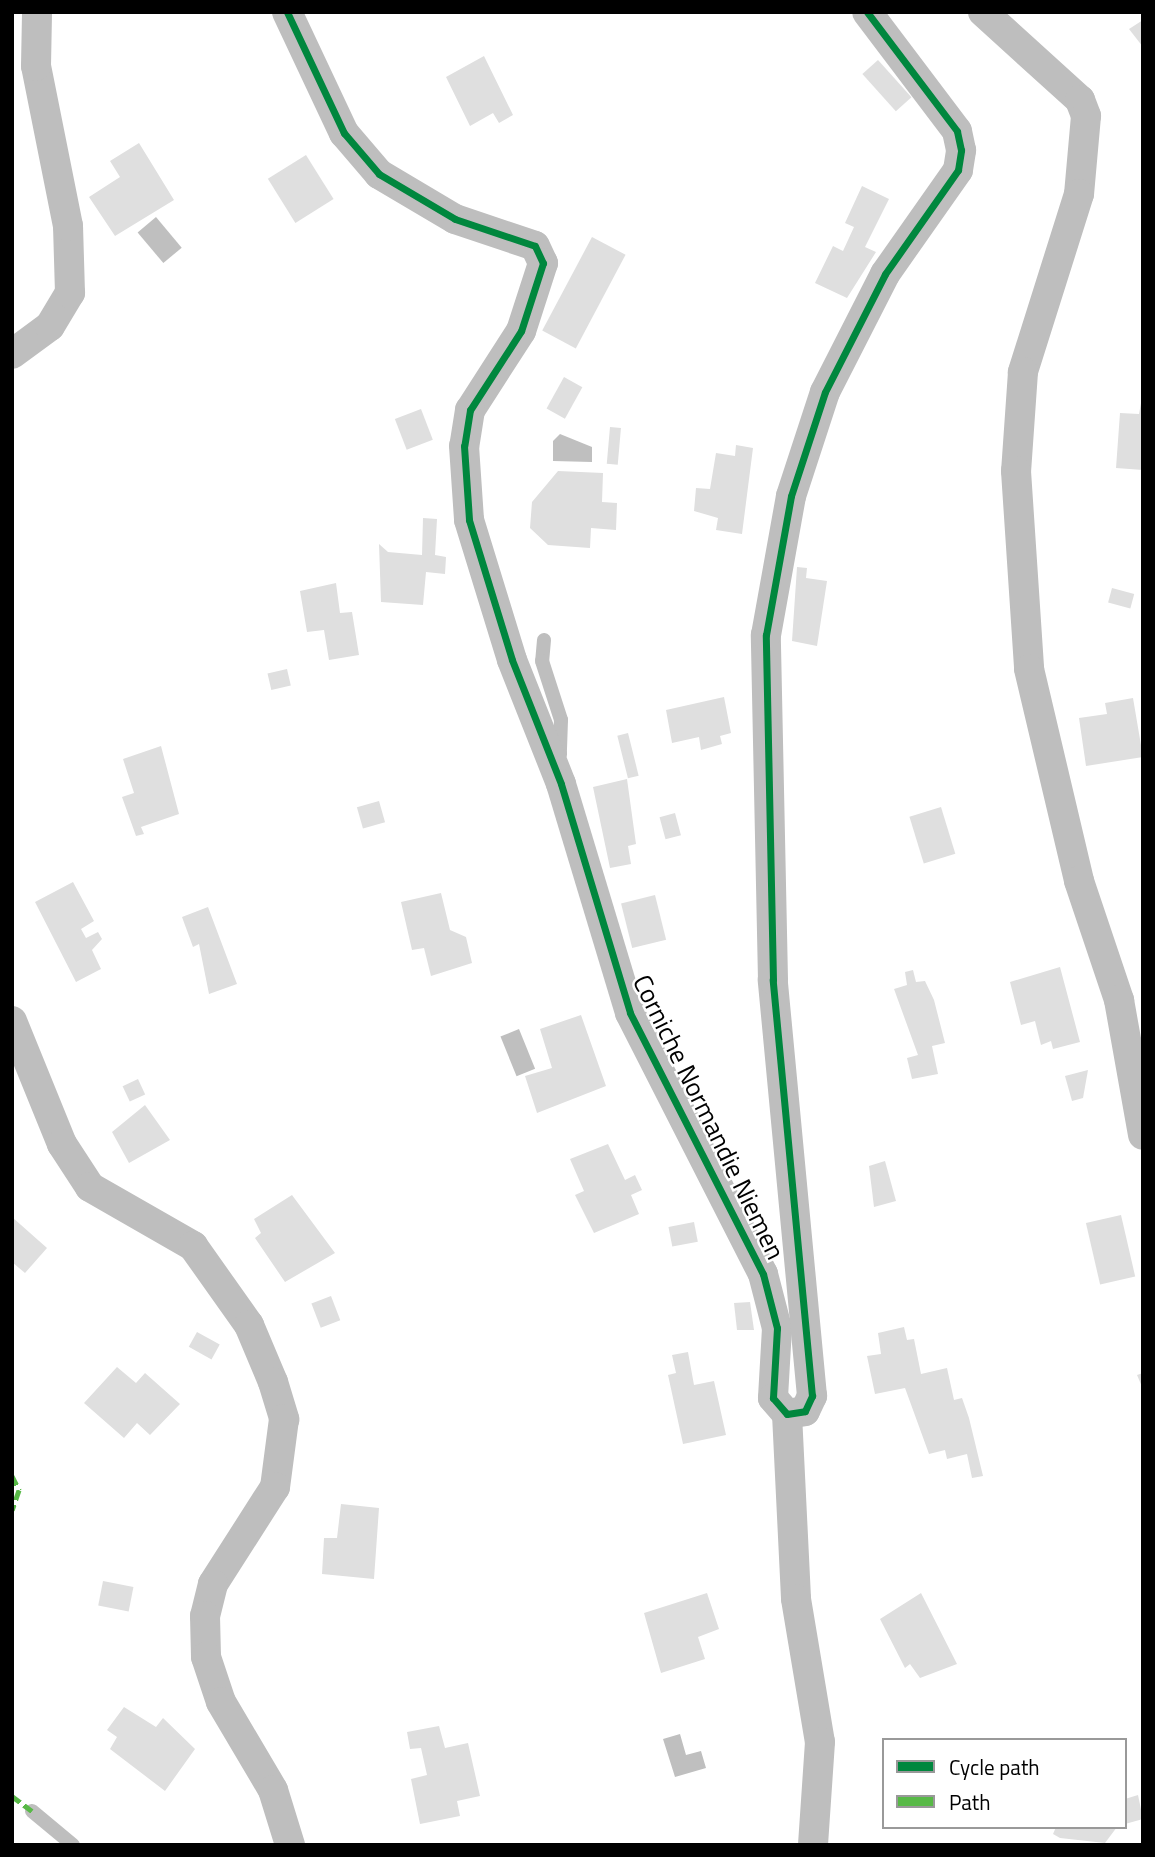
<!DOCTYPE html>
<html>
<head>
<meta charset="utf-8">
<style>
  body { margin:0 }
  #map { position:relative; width:1155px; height:1857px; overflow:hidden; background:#fff; font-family:"Titillium Web",sans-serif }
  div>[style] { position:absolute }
  .water>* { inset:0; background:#bfbfbf; transform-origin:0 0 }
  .building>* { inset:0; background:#dfdfdf; transform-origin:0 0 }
  .lane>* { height:14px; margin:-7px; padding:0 7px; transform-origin:7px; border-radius:7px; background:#bebebe }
  .street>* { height:30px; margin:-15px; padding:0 15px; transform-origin:15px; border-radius:15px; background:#bebebe }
  .quiet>* { height:5px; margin-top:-2.5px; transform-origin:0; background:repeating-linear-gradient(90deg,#58b947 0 10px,transparent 0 15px) }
  .cycleway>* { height:7px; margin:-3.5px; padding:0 3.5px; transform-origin:3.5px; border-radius:3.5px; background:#00873e }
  span { translate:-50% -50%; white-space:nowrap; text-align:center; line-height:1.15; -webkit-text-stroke:5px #fff; paint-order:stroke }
  .street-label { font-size:26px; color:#000 }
  .frame { position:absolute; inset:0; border:14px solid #000; pointer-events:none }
  .legend { position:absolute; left:882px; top:1738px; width:245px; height:91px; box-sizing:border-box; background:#fff; border:2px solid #999; margin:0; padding:9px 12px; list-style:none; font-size:21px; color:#000 }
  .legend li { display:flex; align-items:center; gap:14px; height:35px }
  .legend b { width:35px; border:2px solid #999 }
</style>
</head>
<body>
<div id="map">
  <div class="water">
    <i style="left:156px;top:217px;width:40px;height:24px;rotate:50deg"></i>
    <i style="clip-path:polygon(560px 434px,592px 447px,592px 462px,553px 461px,553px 441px)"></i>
    <i style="left:519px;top:1029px;width:43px;height:20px;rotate:68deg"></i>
    <i style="clip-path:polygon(680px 1734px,686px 1755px,701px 1751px,706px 1768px,675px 1777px,663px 1739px)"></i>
  </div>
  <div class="building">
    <i style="clip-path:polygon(1143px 20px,1143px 47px,1129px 29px)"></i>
    <i style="clip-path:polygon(484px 56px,513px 115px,499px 123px,493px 113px,470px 126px,446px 77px)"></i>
    <i style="left:878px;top:60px;width:50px;height:21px;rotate:48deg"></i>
    <i style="clip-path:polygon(139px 143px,174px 200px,115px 236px,89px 197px,120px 177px,110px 161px)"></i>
    <i style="left:306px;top:155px;width:52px;height:45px;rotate:58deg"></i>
    <i style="clip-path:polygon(862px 186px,889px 199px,865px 247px,876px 252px,847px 298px,815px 283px,833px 246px,843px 251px,854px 227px,845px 223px)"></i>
    <i style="left:592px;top:237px;width:38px;height:106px;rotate:28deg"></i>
    <i style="left:564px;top:377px;width:21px;height:36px;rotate:29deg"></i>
    <i style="clip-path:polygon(1143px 392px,1143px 470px,1116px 468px,1120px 413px,1139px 414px)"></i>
    <i style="left:421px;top:409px;width:33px;height:28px;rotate:69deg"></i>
    <i style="left:610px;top:427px;width:11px;height:37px;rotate:5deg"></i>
    <i style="clip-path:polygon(736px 445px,753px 448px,742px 534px,716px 530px,718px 518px,694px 511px,696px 488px,710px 489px,716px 453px,735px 456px)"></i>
    <i style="clip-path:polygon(558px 471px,603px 473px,602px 502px,617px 503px,616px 530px,591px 528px,590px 548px,548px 545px,530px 528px,532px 502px)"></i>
    <i style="clip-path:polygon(423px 518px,437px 519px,435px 555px,446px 557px,445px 574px,426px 572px,423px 605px,381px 602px,379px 544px,388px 552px,422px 555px)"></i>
    <i style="clip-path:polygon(797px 567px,807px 568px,806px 578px,827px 581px,817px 646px,792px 641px)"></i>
    <i style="clip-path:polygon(336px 583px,340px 613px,352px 612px,359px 655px,329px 660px,324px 630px,307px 632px,300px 591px)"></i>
    <i style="left:1112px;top:588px;width:23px;height:15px;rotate:15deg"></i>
    <i style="left:287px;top:669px;width:17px;height:20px;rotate:77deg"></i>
    <i style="clip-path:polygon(724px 697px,731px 733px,720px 736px,722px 744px,701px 750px,699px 737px,672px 743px,666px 710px)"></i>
    <i style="clip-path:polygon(1133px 698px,1143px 757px,1086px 766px,1079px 718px,1107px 714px,1105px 703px)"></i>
    <i style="left:628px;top:733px;width:44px;height:11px;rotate:76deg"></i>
    <i style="clip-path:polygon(161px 746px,179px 814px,141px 827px,144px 834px,136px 836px,122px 797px,134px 793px,123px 759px)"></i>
    <i style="clip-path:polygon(627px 779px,636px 844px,628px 846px,631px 864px,610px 868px,593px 787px)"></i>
    <i style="left:379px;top:801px;width:22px;height:23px;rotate:74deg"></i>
    <i style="left:941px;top:807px;width:49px;height:33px;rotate:73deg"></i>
    <i style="left:675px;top:813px;width:23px;height:16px;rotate:75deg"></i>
    <i style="clip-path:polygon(73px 882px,94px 921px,81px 929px,86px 938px,98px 932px,102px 939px,92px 950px,101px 969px,76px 982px,35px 902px)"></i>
    <i style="clip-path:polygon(441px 893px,450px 930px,466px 937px,472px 963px,431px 976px,424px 948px,412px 950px,401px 902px)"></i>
    <i style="left:655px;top:895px;width:46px;height:35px;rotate:76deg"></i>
    <i style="clip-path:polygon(208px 907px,237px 984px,209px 994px,199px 944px,193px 947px,182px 917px)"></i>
    <i style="clip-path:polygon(1060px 967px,1080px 1042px,1053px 1049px,1051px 1041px,1041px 1045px,1035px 1021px,1021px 1025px,1010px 982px)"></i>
    <i style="clip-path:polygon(913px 970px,916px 982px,925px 981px,934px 1000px,945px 1043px,932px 1046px,938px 1074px,912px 1079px,907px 1058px,918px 1055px,894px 989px,907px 985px,905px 972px)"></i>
    <i style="clip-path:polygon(581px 1015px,606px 1086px,537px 1113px,525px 1076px,552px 1068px,540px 1029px)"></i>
    <i style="clip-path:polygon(1088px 1070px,1083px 1098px,1072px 1101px,1065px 1076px)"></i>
    <i style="left:138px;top:1079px;width:17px;height:17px;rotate:65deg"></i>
    <i style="clip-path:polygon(145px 1105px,170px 1140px,129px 1163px,112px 1132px)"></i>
    <i style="clip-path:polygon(608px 1144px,625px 1180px,635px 1175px,642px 1190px,631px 1195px,639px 1214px,594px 1233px,575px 1195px,584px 1191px,570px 1159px)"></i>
    <i style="clip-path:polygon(885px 1161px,896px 1201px,874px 1207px,869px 1166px)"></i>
    <i style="clip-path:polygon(292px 1195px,335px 1253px,285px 1282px,255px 1238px,261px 1233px,254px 1219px)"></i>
    <i style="left:1121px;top:1215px;width:63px;height:36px;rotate:77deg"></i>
    <i style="clip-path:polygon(12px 1217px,47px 1248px,25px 1273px,12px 1262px)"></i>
    <i style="left:694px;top:1222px;width:20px;height:26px;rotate:79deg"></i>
    <i style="left:331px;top:1296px;width:26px;height:21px;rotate:69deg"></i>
    <i style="clip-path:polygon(750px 1302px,754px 1330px,737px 1330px,734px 1303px)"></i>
    <i style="clip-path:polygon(904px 1327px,907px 1340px,914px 1339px,921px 1374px,947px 1368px,954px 1400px,962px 1398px,969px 1418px,983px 1476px,972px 1478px,967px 1454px,947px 1459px,945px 1450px,929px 1454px,905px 1388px,875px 1394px,867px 1356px,881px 1354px,878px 1333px)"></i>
    <i style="left:197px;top:1332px;width:26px;height:17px;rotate:29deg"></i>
    <i style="clip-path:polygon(688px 1352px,694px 1385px,714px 1381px,726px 1435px,683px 1444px,668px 1375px,676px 1373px,672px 1355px)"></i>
    <i style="clip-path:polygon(117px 1367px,136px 1383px,145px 1373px,180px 1404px,150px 1435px,137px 1423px,124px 1438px,84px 1403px)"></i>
    <i style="clip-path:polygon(1143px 1373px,1143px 1389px,1137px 1375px)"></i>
    <i style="clip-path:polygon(341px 1504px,379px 1508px,374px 1579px,322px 1574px,324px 1538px,337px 1538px)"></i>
    <i style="left:103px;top:1581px;width:31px;height:25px;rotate:11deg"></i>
    <i style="clip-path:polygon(707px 1593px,719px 1629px,698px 1637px,705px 1659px,661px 1673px,644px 1613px)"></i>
    <i style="clip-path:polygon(921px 1593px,957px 1664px,920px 1678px,910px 1664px,905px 1668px,880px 1619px)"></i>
    <i style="clip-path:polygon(124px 1707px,156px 1727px,163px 1718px,195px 1749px,165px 1791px,110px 1749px,117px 1737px,107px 1730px)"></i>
    <i style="clip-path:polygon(439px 1726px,445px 1748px,468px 1743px,480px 1796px,457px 1801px,460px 1816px,420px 1824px,411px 1779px,427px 1775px,421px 1748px,410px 1749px,407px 1732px)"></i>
    <i style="clip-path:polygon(1138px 1795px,1143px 1819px,1125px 1824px,1125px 1799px)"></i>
    <i style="clip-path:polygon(1056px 1827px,1117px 1827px,1105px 1843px,1060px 1838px,1053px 1834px)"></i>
  </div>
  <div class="lane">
    <i style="left:544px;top:640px;width:21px;rotate:95deg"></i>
    <i style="left:542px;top:661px;width:62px;rotate:72.1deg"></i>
    <i style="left:561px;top:720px;width:34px;rotate:92deg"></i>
    <i style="left:560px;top:754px;width:8px;rotate:140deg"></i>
    <i style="left:32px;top:1811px;width:53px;rotate:39.7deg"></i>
  </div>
  <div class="street">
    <i style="left:287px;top:12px;width:134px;rotate:64.8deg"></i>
    <i style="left:344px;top:133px;width:54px;rotate:49.5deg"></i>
    <i style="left:379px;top:174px;width:88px;rotate:30.6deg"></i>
    <i style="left:455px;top:219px;width:84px;rotate:18.6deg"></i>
    <i style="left:535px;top:246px;width:19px;rotate:65deg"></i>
    <i style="left:543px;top:263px;width:71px;rotate:107.9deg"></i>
    <i style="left:521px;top:331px;width:94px;rotate:122.8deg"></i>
    <i style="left:470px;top:410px;width:36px;rotate:99deg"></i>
    <i style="left:464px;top:446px;width:74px;rotate:86.1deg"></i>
    <i style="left:469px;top:520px;width:146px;rotate:72.9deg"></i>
    <i style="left:512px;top:660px;width:133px;rotate:68.4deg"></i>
    <i style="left:561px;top:784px;width:239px;rotate:73.2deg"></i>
    <i style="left:630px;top:1013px;width:293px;rotate:63deg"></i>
    <i style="left:763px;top:1274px;width:56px;rotate:75.5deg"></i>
    <i style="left:777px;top:1328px;width:70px;rotate:93.3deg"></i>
    <i style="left:773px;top:1398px;width:21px;rotate:49deg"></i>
    <i style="left:787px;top:1414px;width:18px;rotate:-9deg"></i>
    <i style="left:805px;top:1411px;width:17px;rotate:-65deg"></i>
    <i style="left:812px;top:1396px;width:418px;rotate:-95.4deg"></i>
    <i style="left:773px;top:980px;width:345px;rotate:-91.2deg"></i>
    <i style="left:766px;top:635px;width:141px;rotate:-79.8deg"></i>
    <i style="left:791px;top:496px;width:109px;rotate:-71.9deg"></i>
    <i style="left:825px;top:392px;width:132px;rotate:-63deg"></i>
    <i style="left:885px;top:274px;width:127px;rotate:-54.9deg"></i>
    <i style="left:958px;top:170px;width:20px;rotate:-81deg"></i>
    <i style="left:961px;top:150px;width:19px;rotate:-102deg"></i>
    <i style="left:957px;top:131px;width:149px;rotate:-127.1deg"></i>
    <i style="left:983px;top:12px;width:131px;rotate:42.2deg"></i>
    <i style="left:1080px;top:100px;width:17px;rotate:69deg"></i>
    <i style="left:1086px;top:116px;width:78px;rotate:95.1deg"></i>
    <i style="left:1079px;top:194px;width:187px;rotate:107.5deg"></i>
    <i style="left:1023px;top:372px;width:99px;rotate:94deg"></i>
    <i style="left:1016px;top:471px;width:198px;rotate:86.2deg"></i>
    <i style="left:1029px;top:669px;width:218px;rotate:76.7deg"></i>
    <i style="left:1079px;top:881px;width:126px;rotate:71.4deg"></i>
    <i style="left:1119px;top:1000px;width:137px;rotate:79.9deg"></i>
    <i style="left:12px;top:354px;width:47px;rotate:-36.4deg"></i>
    <i style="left:50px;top:326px;width:39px;rotate:-59deg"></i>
    <i style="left:70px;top:293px;width:67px;rotate:-91.7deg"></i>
    <i style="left:68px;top:226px;width:163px;rotate:-101.3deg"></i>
    <i style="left:36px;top:66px;width:54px;rotate:-88.9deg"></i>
    <i style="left:12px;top:1021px;width:133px;rotate:67.9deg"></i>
    <i style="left:62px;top:1144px;width:51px;rotate:56.9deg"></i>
    <i style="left:90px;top:1187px;width:119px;rotate:29.8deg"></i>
    <i style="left:193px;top:1246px;width:97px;rotate:54.7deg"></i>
    <i style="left:249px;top:1325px;width:62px;rotate:67.2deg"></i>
    <i style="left:273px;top:1382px;width:39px;rotate:73deg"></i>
    <i style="left:284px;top:1419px;width:69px;rotate:97.5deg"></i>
    <i style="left:275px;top:1487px;width:115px;rotate:122.6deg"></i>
    <i style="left:213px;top:1584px;width:33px;rotate:104deg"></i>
    <i style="left:205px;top:1616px;width:41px;rotate:88.6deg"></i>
    <i style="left:206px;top:1657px;width:47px;rotate:71.6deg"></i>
    <i style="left:221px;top:1702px;width:102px;rotate:59.4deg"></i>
    <i style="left:273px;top:1790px;width:58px;rotate:72.8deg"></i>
    <i style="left:787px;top:1414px;width:185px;rotate:87.2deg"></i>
    <i style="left:796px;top:1599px;width:145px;rotate:80.5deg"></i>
    <i style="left:820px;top:1742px;width:103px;rotate:93.9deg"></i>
  </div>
  <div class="quiet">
    <i style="left:12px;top:1476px;width:16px;rotate:63deg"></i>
    <i style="left:19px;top:1490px;width:21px;rotate:109deg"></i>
    <i style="left:12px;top:1796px;width:25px;rotate:37deg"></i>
  </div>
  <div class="cycleway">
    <i style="left:287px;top:12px;width:134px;rotate:64.8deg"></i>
    <i style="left:344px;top:133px;width:54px;rotate:49.5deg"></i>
    <i style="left:379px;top:174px;width:88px;rotate:30.6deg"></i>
    <i style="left:455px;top:219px;width:84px;rotate:18.6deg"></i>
    <i style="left:535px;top:246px;width:19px;rotate:65deg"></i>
    <i style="left:543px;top:263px;width:71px;rotate:107.9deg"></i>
    <i style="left:521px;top:331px;width:94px;rotate:122.8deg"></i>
    <i style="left:470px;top:410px;width:36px;rotate:99deg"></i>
    <i style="left:464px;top:446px;width:74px;rotate:86.1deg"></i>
    <i style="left:469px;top:520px;width:146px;rotate:72.9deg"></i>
    <i style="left:512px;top:660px;width:133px;rotate:68.4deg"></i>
    <i style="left:561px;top:784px;width:239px;rotate:73.2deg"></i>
    <i style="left:630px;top:1013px;width:293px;rotate:63deg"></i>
    <i style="left:763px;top:1274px;width:56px;rotate:75.5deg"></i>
    <i style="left:777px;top:1328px;width:70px;rotate:93.3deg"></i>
    <i style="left:773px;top:1398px;width:21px;rotate:49deg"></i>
    <i style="left:787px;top:1414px;width:18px;rotate:-9deg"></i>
    <i style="left:805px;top:1411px;width:17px;rotate:-65deg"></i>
    <i style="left:812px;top:1396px;width:418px;rotate:-95.4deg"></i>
    <i style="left:773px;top:980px;width:345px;rotate:-91.2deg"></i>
    <i style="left:766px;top:635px;width:141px;rotate:-79.8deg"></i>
    <i style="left:791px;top:496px;width:109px;rotate:-71.9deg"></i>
    <i style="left:825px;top:392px;width:132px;rotate:-63deg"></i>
    <i style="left:885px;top:274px;width:127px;rotate:-54.9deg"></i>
    <i style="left:958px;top:170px;width:20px;rotate:-81deg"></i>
    <i style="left:961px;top:150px;width:19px;rotate:-102deg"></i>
    <i style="left:957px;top:131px;width:149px;rotate:-127.1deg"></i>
  </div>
  <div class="street-label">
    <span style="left:709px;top:1117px;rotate:64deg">Corniche Normandie Niemen</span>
  </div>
  <div class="frame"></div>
  <ul class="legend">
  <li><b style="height:9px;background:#00873e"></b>Cycle path</li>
  <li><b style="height:9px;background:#58b947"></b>Path</li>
  </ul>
</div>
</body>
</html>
